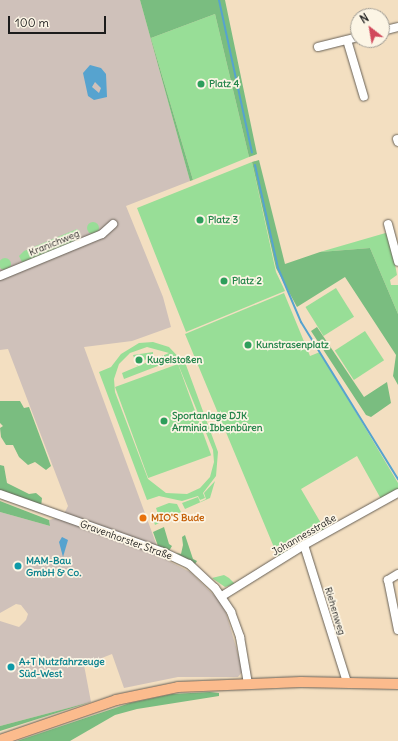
<!DOCTYPE html>
<html>
<head>
<meta charset="utf-8">
<style>
  body { margin:0 }
  #map { position:relative; width:398px; height:741px; overflow:hidden; background:#f3dfc1; font-family:Delius,sans-serif }
  div>[style] { position:absolute }
  .industrial>* { inset:0; background:#cfc1ba }
  .green>* { inset:0; background:#98de97; transform-origin:0 0 }
  .round { border-radius:50% }
  .forest>* { inset:0; background:#7abd80 }
  .water>* { inset:0; background:#56a3cf }
  .stream>* { height:2px; margin:-1px; padding:0 1px; transform-origin:1px; border-radius:1px; background:#56a3cf }
  .roads { filter:drop-shadow(0 0 1px #676056) drop-shadow(0 0 1px #676056) }
  .minor>* { height:8px; margin:-4px; padding:0 4px; transform-origin:4px; border-radius:4px; background:#fff }
  .major>* { height:10px; margin:-5px; padding:0 5px; transform-origin:5px; border-radius:5px; background:#fbbb8d }
  .dots>* { width:11px; height:11px; translate:-50% -50%; box-sizing:border-box; border:2px solid #fcf5e5; border-radius:50% }
  span { translate:-50% -50%; white-space:nowrap; text-align:center; line-height:1.15; -webkit-text-stroke:3.5px #fcf5e5; paint-order:stroke }
  .leisure-label { font-size:10px; color:#27864d; font-weight:700 }
  .left { translate:0 -50%; text-align:left }
  .street-label { font-size:10px; color:#1c1c1c }
  .food-label { font-size:10px; color:#c56008; font-weight:700 }
  .culture-label { font-size:10px; color:#0d838f; font-weight:700 }
  .north { position:absolute; left:350px; top:8px; width:40px; height:40px; box-sizing:border-box; background:#fcf5e5; border:1px solid #a29e95; border-radius:50%; rotate:329deg; font-size:11px; font-weight:700; line-height:16px; text-align:center; color:#1c1c1c }
  .north::after { content:''; display:block; margin:auto; width:14px; height:18px; background:#d1495b; clip-path:polygon(50% 0,100% 100%,50% 72%,0 100%) }
  .scale { position:absolute; left:8px; top:16px; width:98px; height:18px; box-sizing:border-box; border:2px solid #1c1c1c; border-top:0; padding-left:5px; font-size:12px; line-height:14px; white-space:nowrap; color:#1c1c1c; -webkit-text-stroke:3px #fcf5e5; paint-order:stroke }
</style>
</head>
<body>
<div id="map">
  <div class="industrial">
    <i style="clip-path:polygon(0 0,140px 0,190px 181px,126px 206px,163px 297px,171px 327px,132px 341px,84px 347px,161px 557px,190px 572px,218px 599px,226px 613px,243px 671px,238px 677px,178px 677px,124px 688px,112px 654px,84px 665px,91px 702px,0 726px,0 621px,19px 627px,26px 620px,28px 614px,21px 605px,16px 604px,0 613px,0 512px,50px 526px,49px 520px,63px 516px,68px 506px,8px 349px,0 350px)"></i>
  </div>
  <div class="green">
    <i style="clip-path:polygon(215px 14px,249px 157px,193px 180px,151px 38px)"></i>
    <i style="clip-path:polygon(252px 162px,276px 272px,285px 291px,186px 332px,137px 208px)"></i>
    <i class="round" style="left:87px;top:222px;width:12px;height:12px"></i>
    <i style="clip-path:polygon(77px 229px,80px 232px,77px 240px,26px 262px,22px 262px,19px 256px,24px 251px)"></i>
    <i style="clip-path:polygon(389px 232px,397px 275px,390px 280px,391px 285px,398px 285px,398px 314px,370px 248px,320px 252px)"></i>
    <i class="round" style="left:-1px;top:258px;width:12px;height:12px"></i>
    <i style="left:336px;top:288px;width:34px;height:36px;rotate:58deg"></i>
    <i style="clip-path:polygon(284px 293px,310px 356px,320px 352px,398px 483px,398px 490px,381px 499px,357px 456px,301px 489px,325px 530px,278px 557px,185px 334px)"></i>
    <i style="left:365px;top:331px;width:35px;height:36px;rotate:57deg"></i>
    <i style="clip-path:polygon(evenodd,139px 343px,153px 342px,169px 347px,186px 365px,218px 452px,216px 476px,203px 493px,205px 498px,200px 500px,198px 496px,182px 501px,159px 496px,147px 500px,99px 372px,111px 367px,121px 354px,139px 343px,147px 347px,169px 353px,122px 373px,124px 379px,176px 359px,213px 450px,214px 462px,210px 477px,200px 488px,187px 494px,166px 493px,148px 479px,115px 392px,114px 379px,119px 364px,130px 353px,147px 347px)"></i>
    <i style="clip-path:polygon(153px 352px,153px 354px,137px 366px,133px 355px)"></i>
    <i style="left:178px;top:364px;width:97px;height:67px;rotate:70deg"></i>
    <i style="clip-path:polygon(215px 481px,210px 498px,185px 509px,182px 503px,198px 497px,200px 502px,206px 499px,204px 493px)"></i>
    <i style="clip-path:polygon(169px 503px,177px 504px,181px 512px,155px 525px,152px 516px,158px 514px,156px 508px)"></i>
    <i style="clip-path:polygon(224px 575px,229px 578px,235px 584px,225px 587px,212px 578px)"></i>
  </div>
  <div class="forest">
    <i style="clip-path:polygon(140px 0,225px 0,257px 154px,249px 157px,215px 14px,151px 38px,193px 180px,190px 181px)"></i>
    <i style="clip-path:polygon(259px 160px,285px 264px,320px 252px,370px 248px,398px 314px,398px 385px,393px 376px,396px 355px,345px 277px,297px 307px,276px 268px,252px 162px)"></i>
    <i style="clip-path:polygon(317px 327px,364px 397px,387px 382px,391px 403px,371px 417px,366px 415px,311px 331px)"></i>
    <i style="clip-path:polygon(0 401px,20px 401px,24px 408px,29px 407px,51px 466px,46px 470px,35px 462px,28px 465px,19px 457px,13px 445px,6px 445px,1px 437px,0 428px,3px 426px,0 423px)"></i>
    <i style="clip-path:polygon(0 465px,4px 466px,7px 483px,29px 494px,36px 493px,42px 498px,41px 507px,0 493px)"></i>
    <i style="clip-path:polygon(0 501px,49px 520px,50px 526px,0 512px)"></i>
    <i style="clip-path:polygon(164px 527px,169px 544px,172px 546px,169px 551px,158px 546px,153px 532px)"></i>
    <i style="clip-path:polygon(185px 535px,193px 559px,197px 561px,195px 564px,176px 553px,181px 554px,183px 545px,182px 537px)"></i>
    <i style="clip-path:polygon(210px 692px,219px 693px,219px 696px,137px 709px,115px 715px,70px 741px,17px 741px,130px 703px,172px 694px)"></i>
    <i style="clip-path:polygon(91px 702px,0 731px,0 726px)"></i>
  </div>
  <div class="water">
    <i style="clip-path:polygon(evenodd,90px 65px,101px 68px,106px 74px,107px 97px,94px 100px,88px 96px,83px 73px,90px 65px,95px 82px,101px 88px,99px 93px,92px 87px,95px 82px)"></i>
    <i style="clip-path:polygon(62px 537px,68px 540px,63px 557px,59px 542px)"></i>
  </div>
  <div class="stream">
    <i style="left:219px;top:0;width:156px;rotate:77.8deg"></i>
    <i style="left:255px;top:165px;width:106px;rotate:77.4deg"></i>
    <i style="left:278px;top:268px;width:59px;rotate:66.9deg"></i>
    <i style="left:301px;top:322px;width:185px;rotate:58.3deg"></i>
  </div>
  <div class="roads">
    <div class="minor">
      <i style="left:382px;top:31px;width:16px;rotate:-14deg"></i>
      <i style="left:347px;top:40px;width:59px;rotate:73.4deg"></i>
      <i style="left:318px;top:47px;width:41px;rotate:-14deg"></i>
      <i style="left:397px;top:139px;width:3px;rotate:72deg"></i>
      <i style="left:388px;top:224px;width:39px;rotate:75deg"></i>
      <i style="left:0;top:276px;width:110px;rotate:-22.4deg"></i>
      <i style="left:102px;top:234px;width:15px;rotate:-42deg"></i>
      <i style="left:0;top:494px;width:173px;rotate:19.6deg"></i>
      <i style="left:163px;top:552px;width:29px;rotate:25deg"></i>
      <i style="left:189px;top:564px;width:35px;rotate:43deg"></i>
      <i style="left:215px;top:588px;width:29px;rotate:56deg"></i>
      <i style="left:231px;top:612px;width:27px;rotate:70deg"></i>
      <i style="left:240px;top:637px;width:48px;rotate:80.3deg"></i>
      <i style="left:304px;top:545px;width:144px;rotate:72.6deg"></i>
      <i style="left:398px;top:574px;width:12px;rotate:149deg"></i>
      <i style="left:388px;top:580px;width:51px;rotate:78.7deg"></i>
      <i style="left:222px;top:596px;width:97px;rotate:-31.9deg"></i>
      <i style="left:304px;top:545px;width:107px;rotate:-29deg"></i>
    </div>
    <div class="major">
      <i style="left:0;top:740px;width:123px;rotate:-19deg"></i>
      <i style="left:116px;top:700px;width:63px;rotate:-11.8deg"></i>
      <i style="left:178px;top:687px;width:123px;rotate:-2.3deg"></i>
      <i style="left:301px;top:682px;width:97px;rotate:1.2deg"></i>
    </div>
  </div>
  <div class="dots">
    <i style="left:201px;top:84px;background:#2e9e5b"></i>
    <i style="left:200px;top:220px;background:#2e9e5b"></i>
    <i style="left:224px;top:281px;background:#2e9e5b"></i>
    <i style="left:248px;top:345px;background:#2e9e5b"></i>
    <i style="left:139px;top:360px;background:#2e9e5b"></i>
    <i style="left:164px;top:421px;background:#2e9e5b"></i>
    <i style="left:143px;top:518px;background:#e8710a"></i>
    <i style="left:18px;top:566px;background:#0f9aa8"></i>
    <i style="left:11px;top:667px;background:#0f9aa8"></i>
  </div>
  <div class="leisure-label">
    <span class="left" style="left:209px;top:84px">Platz 4</span>
    <span class="left" style="left:208px;top:220px">Platz 3</span>
    <span class="left" style="left:232px;top:281px">Platz 2</span>
    <span class="left" style="left:256px;top:345px">Kunstrasenplatz</span>
    <span class="left" style="left:147px;top:360px">Kugelstoßen</span>
    <span class="left" style="left:172px;top:421px">Sportanlage DJK<br>Arminia Ibbenbüren</span>
  </div>
  <div class="street-label">
    <span style="left:54px;top:243px;rotate:-22deg">Kranichweg</span>
    <span style="left:304px;top:535px;rotate:-30deg">Johannesstraße</span>
    <span style="left:126px;top:540px;rotate:20deg">Gravenhorster Straße</span>
    <span style="left:335px;top:611px;rotate:73deg">Riehenweg</span>
  </div>
  <div class="food-label">
    <span class="left" style="left:151px;top:518px">MIO'S Bude</span>
  </div>
  <div class="culture-label">
    <span class="left" style="left:26px;top:566px">MAM-Bau<br>GmbH &amp; Co.</span>
    <span class="left" style="left:19px;top:667px">A+T Nutzfahrzeuge<br>Süd-West</span>
  </div>
  <div class="north">N</div>
  <div class="scale">100 m</div>
</div>
</body>
</html>
